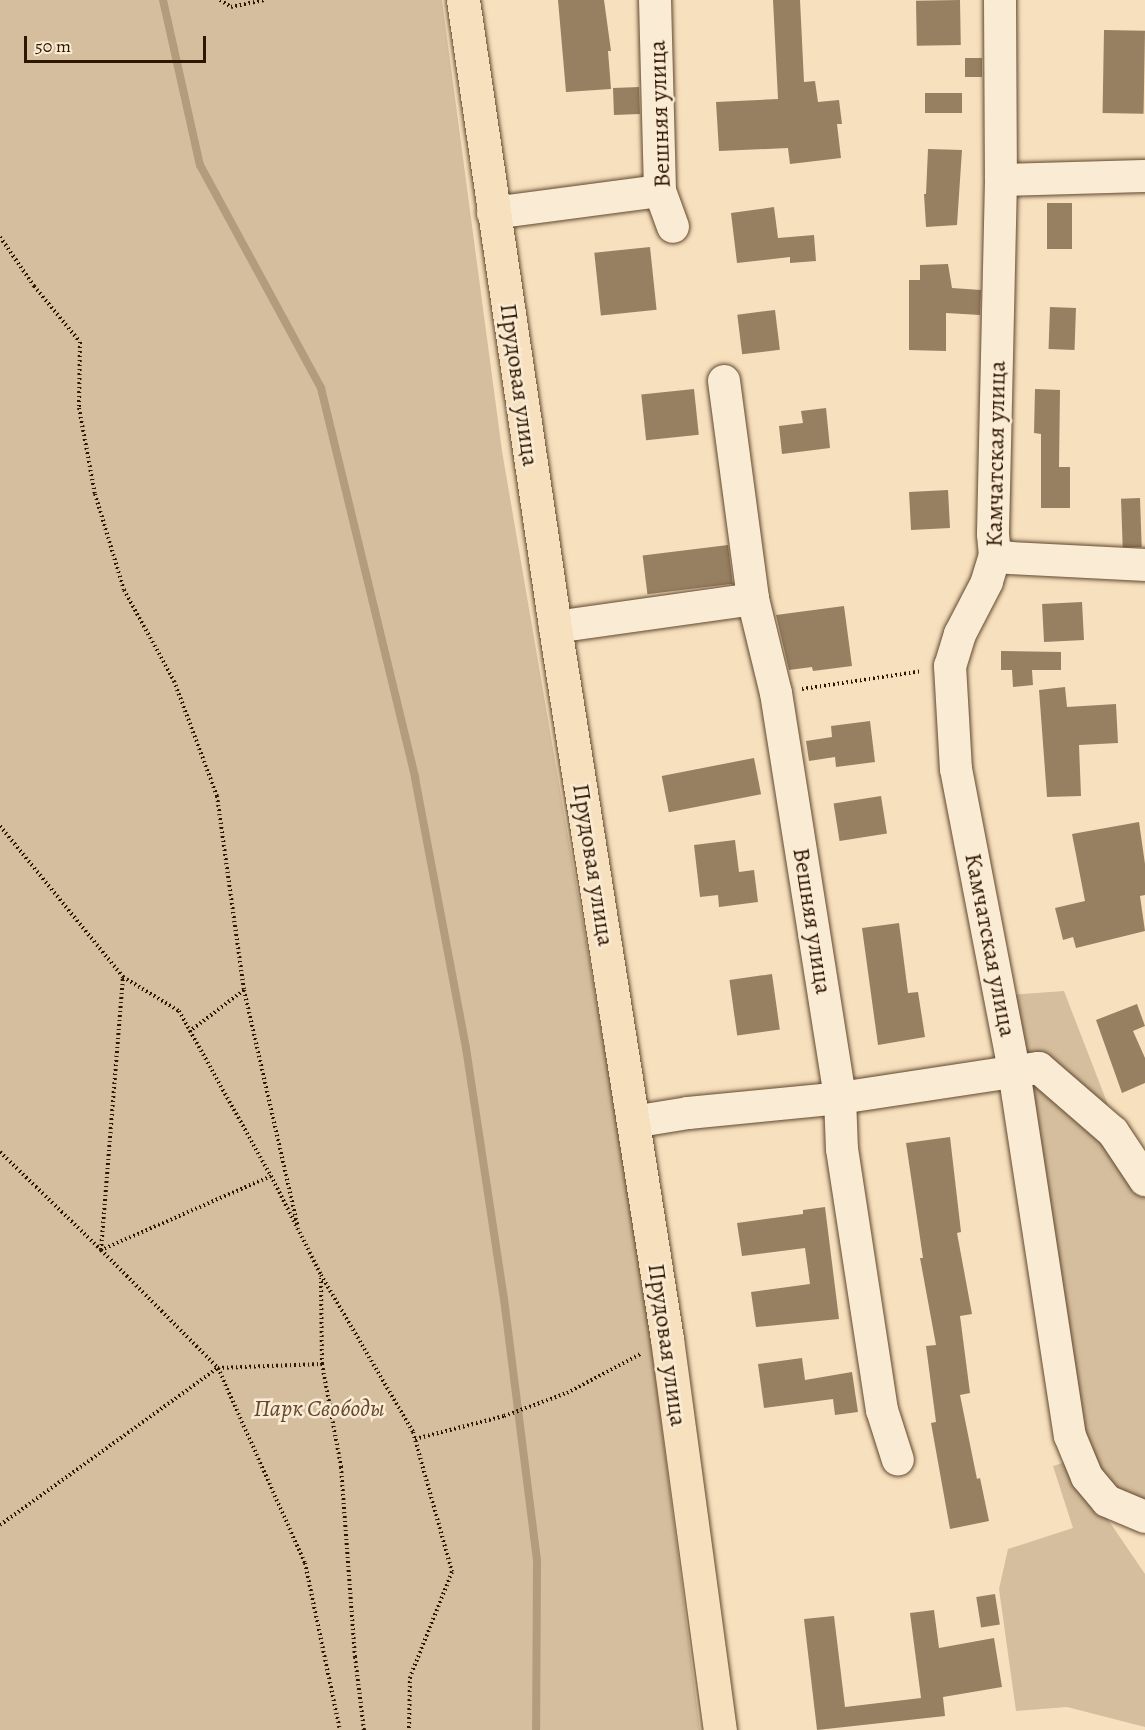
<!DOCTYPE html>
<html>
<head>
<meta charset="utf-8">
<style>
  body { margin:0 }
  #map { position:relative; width:1145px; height:1730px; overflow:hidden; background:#f7e0bd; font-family:Alegreya,serif }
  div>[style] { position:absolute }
  .green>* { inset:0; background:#d5be9d }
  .stream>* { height:8px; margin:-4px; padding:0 4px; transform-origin:4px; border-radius:4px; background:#b39b7d }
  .building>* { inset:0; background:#977f62; transform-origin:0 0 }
  .path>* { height:4px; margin-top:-2px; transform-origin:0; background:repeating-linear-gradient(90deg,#2f1600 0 1.5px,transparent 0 4.5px) }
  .roads { filter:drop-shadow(0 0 2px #61482f) drop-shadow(0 0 2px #61482f) }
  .minor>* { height:32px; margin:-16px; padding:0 16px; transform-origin:16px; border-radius:16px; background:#faebd4 }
  .major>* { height:33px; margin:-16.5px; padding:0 16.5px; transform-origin:16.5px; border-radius:16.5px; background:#f7e0bd }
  span { translate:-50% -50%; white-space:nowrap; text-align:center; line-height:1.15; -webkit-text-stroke:5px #faebd4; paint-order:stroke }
  .street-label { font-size:24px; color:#2f1600 }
  .park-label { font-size:24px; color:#61482f; font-style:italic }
  .scale { position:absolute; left:24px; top:36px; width:182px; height:27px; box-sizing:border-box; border:3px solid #2f1600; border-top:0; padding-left:8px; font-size:18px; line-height:21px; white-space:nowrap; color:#2f1600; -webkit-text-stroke:4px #faebd4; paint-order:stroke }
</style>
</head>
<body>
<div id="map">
  <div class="green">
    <i style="clip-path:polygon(0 0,442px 0,502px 451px,640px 1256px,700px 1730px,0 1730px)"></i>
    <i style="clip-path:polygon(1064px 991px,1108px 1105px,1100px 1131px,1145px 1197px,1145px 1499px,1083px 1483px,1145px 1574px,1145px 1727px,1067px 1707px,1016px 1711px,999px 1589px,1008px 1549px,1073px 1528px,1053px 1466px,1073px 1460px,1011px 995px)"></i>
  </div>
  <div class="stream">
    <i style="left:163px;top:0;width:169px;rotate:77.4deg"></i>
    <i style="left:200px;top:165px;width:254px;rotate:61.5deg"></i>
    <i style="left:321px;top:388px;width:401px;rotate:76.4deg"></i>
    <i style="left:415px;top:778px;width:275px;rotate:79.3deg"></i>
    <i style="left:466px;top:1048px;width:254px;rotate:81.4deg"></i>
    <i style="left:504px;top:1299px;width:264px;rotate:82.8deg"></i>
    <i style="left:537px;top:1561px;width:169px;rotate:90.3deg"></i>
  </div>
  <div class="building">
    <i style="clip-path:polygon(558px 0,604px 0,611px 51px,608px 51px,611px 89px,566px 92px)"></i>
    <i style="clip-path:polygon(773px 0,800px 0,804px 82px,815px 81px,818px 102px,839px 100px,842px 124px,837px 124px,841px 158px,790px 164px,788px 148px,719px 151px,716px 102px,778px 99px)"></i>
    <i style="left:960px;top:0;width:45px;height:44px;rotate:89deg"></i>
    <i style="left:1104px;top:30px;width:41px;height:83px;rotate:1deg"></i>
    <i style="left:965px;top:58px;width:17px;height:19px"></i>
    <i style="left:639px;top:87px;width:27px;height:26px;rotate:88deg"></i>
    <i style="left:925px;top:93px;width:37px;height:20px"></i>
    <i style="clip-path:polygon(928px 149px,962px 150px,957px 225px,926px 227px,924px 194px,926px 194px)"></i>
    <i style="left:1047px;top:203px;width:25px;height:46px"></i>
    <i style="clip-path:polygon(774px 207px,778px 238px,814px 235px,816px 261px,790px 263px,790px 257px,737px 263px,731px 213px)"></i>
    <i style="left:650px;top:247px;width:63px;height:56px;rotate:84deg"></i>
    <i style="clip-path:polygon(948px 264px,952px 288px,981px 290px,980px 315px,946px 313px,946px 351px,909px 350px,909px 280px,920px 280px,920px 265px)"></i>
    <i style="left:1050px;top:307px;width:26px;height:42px;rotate:2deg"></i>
    <i style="left:775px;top:310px;width:40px;height:38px;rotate:83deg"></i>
    <i style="left:694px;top:389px;width:46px;height:53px;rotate:84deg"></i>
    <i style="clip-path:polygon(1035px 389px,1060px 390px,1059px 467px,1070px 467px,1070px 508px,1041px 508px,1041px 434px,1034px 433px)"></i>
    <i style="clip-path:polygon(826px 408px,830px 448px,782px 454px,779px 426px,803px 423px,801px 411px)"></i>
    <i style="left:948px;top:490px;width:38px;height:39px;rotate:87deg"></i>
    <i style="left:1140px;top:498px;width:49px;height:19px;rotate:88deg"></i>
    <i style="left:728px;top:545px;width:39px;height:86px;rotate:83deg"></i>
    <i style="left:1082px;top:602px;width:38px;height:40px;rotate:87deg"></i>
    <i style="clip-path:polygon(844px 606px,852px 666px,813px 671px,812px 667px,789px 670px,776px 615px)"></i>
    <i style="clip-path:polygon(1001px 651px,1061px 652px,1061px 670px,1032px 670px,1033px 685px,1013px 687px,1012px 670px,1001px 670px)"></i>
    <i style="clip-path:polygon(1065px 687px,1067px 707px,1116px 704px,1118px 743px,1079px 745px,1081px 796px,1047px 797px,1039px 690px)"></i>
    <i style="clip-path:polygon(870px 721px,875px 762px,836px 767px,835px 757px,809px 761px,806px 741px,832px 737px,831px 726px)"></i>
    <i style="left:754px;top:758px;width:37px;height:94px;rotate:79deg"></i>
    <i style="left:881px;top:796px;width:38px;height:48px;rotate:81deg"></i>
    <i style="clip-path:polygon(1139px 822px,1145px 864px,1145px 895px,1140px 896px,1145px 931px,1076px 948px,1073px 937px,1063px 940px,1055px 908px,1085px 901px,1072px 834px)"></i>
    <i style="clip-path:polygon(735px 840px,739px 872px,754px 870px,758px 902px,719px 907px,718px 895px,700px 897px,694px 845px)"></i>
    <i style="clip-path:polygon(899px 923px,908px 993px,918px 992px,925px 1037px,878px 1045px,862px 928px)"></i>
    <i style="left:772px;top:974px;width:56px;height:43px;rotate:82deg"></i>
    <i style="clip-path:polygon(1137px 1004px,1145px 1026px,1133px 1031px,1145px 1058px,1145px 1083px,1122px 1093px,1096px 1020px)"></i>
    <i style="clip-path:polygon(950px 1137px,961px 1232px,957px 1233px,972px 1314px,960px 1316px,970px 1393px,960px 1395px,977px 1479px,980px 1478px,989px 1521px,950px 1529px,931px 1423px,936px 1422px,926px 1346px,936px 1345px,920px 1258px,923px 1258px,906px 1143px)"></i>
    <i style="clip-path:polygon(825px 1207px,839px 1319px,756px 1327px,751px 1292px,810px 1284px,805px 1248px,742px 1256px,737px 1223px,803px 1214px,803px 1210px)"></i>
    <i style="clip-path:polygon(802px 1358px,805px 1380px,852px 1372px,858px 1412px,835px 1415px,833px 1399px,764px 1408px,758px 1364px)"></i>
    <i style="left:995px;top:1594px;width:31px;height:19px;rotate:81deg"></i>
    <i style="clip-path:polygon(934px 1610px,939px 1648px,994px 1638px,1002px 1687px,943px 1697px,945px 1716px,817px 1730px,804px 1619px,834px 1616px,845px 1707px,921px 1698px,910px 1613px)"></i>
  </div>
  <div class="path">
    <i style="left:220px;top:0;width:13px;rotate:32deg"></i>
    <i style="left:231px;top:7px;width:35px;rotate:-12deg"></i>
    <i style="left:0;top:237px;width:60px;rotate:55.2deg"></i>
    <i style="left:34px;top:286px;width:72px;rotate:50.6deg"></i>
    <i style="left:80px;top:342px;width:66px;rotate:90.9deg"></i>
    <i style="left:79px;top:408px;width:87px;rotate:79.5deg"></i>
    <i style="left:95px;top:494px;width:100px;rotate:73.2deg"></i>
    <i style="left:124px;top:590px;width:104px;rotate:61.2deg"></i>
    <i style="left:174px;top:681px;width:123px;rotate:69.5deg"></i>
    <i style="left:217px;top:796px;width:196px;rotate:82.1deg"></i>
    <i style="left:244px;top:990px;width:68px;rotate:142.8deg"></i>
    <i style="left:802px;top:689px;width:121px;rotate:-8.5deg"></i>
    <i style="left:0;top:826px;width:195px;rotate:50.8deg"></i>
    <i style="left:123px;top:977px;width:66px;rotate:31.3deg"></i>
    <i style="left:179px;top:1011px;width:189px;rotate:60.9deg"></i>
    <i style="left:271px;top:1176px;width:111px;rotate:63.2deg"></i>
    <i style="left:321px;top:1275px;width:182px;rotate:59.6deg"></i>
    <i style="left:413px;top:1432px;width:145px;rotate:74.4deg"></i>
    <i style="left:452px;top:1572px;width:113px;rotate:111.8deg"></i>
    <i style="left:410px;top:1677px;width:53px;rotate:91.1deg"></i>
    <i style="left:244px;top:990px;width:243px;rotate:77.2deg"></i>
    <i style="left:0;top:1152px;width:141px;rotate:44.1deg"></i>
    <i style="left:101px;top:1250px;width:274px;rotate:-85.4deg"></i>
    <i style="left:271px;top:1176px;width:185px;rotate:156.5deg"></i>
    <i style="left:101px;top:1250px;width:166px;rotate:45.2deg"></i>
    <i style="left:218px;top:1368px;width:214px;rotate:66deg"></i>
    <i style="left:305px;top:1563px;width:171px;rotate:78.2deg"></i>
    <i style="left:322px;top:1364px;width:105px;rotate:79.5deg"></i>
    <i style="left:341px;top:1467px;width:191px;rotate:85.8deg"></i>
    <i style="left:355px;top:1657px;width:74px;rotate:83deg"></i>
    <i style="left:415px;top:1439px;width:92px;rotate:-14.5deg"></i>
    <i style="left:504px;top:1416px;width:67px;rotate:-20.1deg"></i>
    <i style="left:567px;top:1393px;width:83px;rotate:-28.1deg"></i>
    <i style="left:0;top:1525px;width:269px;rotate:-35.8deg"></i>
    <i style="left:218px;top:1368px;width:104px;rotate:-2.2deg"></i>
    <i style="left:322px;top:1364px;width:86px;rotate:-90.7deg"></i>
  </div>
  <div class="roads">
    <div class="minor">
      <i style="left:655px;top:0;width:191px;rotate:88.5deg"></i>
      <i style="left:660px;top:191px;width:38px;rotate:70deg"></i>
      <i style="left:1000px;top:0;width:180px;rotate:89.7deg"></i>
      <i style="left:1001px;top:180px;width:354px;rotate:91.3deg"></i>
      <i style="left:993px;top:534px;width:21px;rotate:85deg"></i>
      <i style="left:995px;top:555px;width:28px;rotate:107deg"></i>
      <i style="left:987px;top:582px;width:59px;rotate:117.4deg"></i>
      <i style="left:960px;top:634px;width:34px;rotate:107deg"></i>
      <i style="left:950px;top:666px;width:103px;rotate:86.7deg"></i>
      <i style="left:956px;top:769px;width:308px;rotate:79.1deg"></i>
      <i style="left:1014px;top:1071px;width:369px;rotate:81.3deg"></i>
      <i style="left:1070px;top:1436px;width:44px;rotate:67.5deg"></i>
      <i style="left:1087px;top:1477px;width:31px;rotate:50deg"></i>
      <i style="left:1107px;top:1501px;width:41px;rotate:22.8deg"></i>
      <i style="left:1001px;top:180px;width:144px;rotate:-1.6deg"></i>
      <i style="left:493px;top:213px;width:168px;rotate:-7.5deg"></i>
      <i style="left:724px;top:381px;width:220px;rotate:82.4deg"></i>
      <i style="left:753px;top:599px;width:97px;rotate:76.3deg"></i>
      <i style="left:776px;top:693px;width:410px;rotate:81deg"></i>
      <i style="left:840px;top:1098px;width:51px;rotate:87.8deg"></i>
      <i style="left:842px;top:1149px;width:264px;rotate:81.3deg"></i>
      <i style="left:882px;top:1410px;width:52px;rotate:72.3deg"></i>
      <i style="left:995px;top:555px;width:16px;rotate:11deg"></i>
      <i style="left:1011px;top:558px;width:134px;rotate:3deg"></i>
      <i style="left:555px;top:627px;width:200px;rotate:-8deg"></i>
      <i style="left:633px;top:1122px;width:56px;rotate:-9.3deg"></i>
      <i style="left:688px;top:1113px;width:153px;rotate:-5.6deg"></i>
      <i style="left:840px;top:1098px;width:201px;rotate:-8.6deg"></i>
      <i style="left:1039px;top:1068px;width:98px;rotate:40.9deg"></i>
      <i style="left:1113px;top:1132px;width:58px;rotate:56.3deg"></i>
    </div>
    <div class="major">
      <i style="left:463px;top:0;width:634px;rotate:81.65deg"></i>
      <i style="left:555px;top:627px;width:721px;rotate:81.06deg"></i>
      <i style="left:667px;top:1339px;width:395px;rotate:82.3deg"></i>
    </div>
  </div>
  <div class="street-label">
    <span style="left:660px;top:114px;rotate:-92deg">Вешняя улица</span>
    <span style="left:519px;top:385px;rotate:82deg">Прудовая улица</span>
    <span style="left:996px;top:454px;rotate:-89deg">Камчатская улица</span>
    <span style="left:593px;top:865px;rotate:81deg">Прудовая улица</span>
    <span style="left:812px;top:921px;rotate:81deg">Вешняя улица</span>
    <span style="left:990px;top:945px;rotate:79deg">Камчатская улица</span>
    <span style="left:667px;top:1345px;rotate:82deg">Прудовая улица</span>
  </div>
  <div class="park-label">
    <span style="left:319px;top:1409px">Парк Свободы</span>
  </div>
  <div class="scale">50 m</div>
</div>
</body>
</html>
